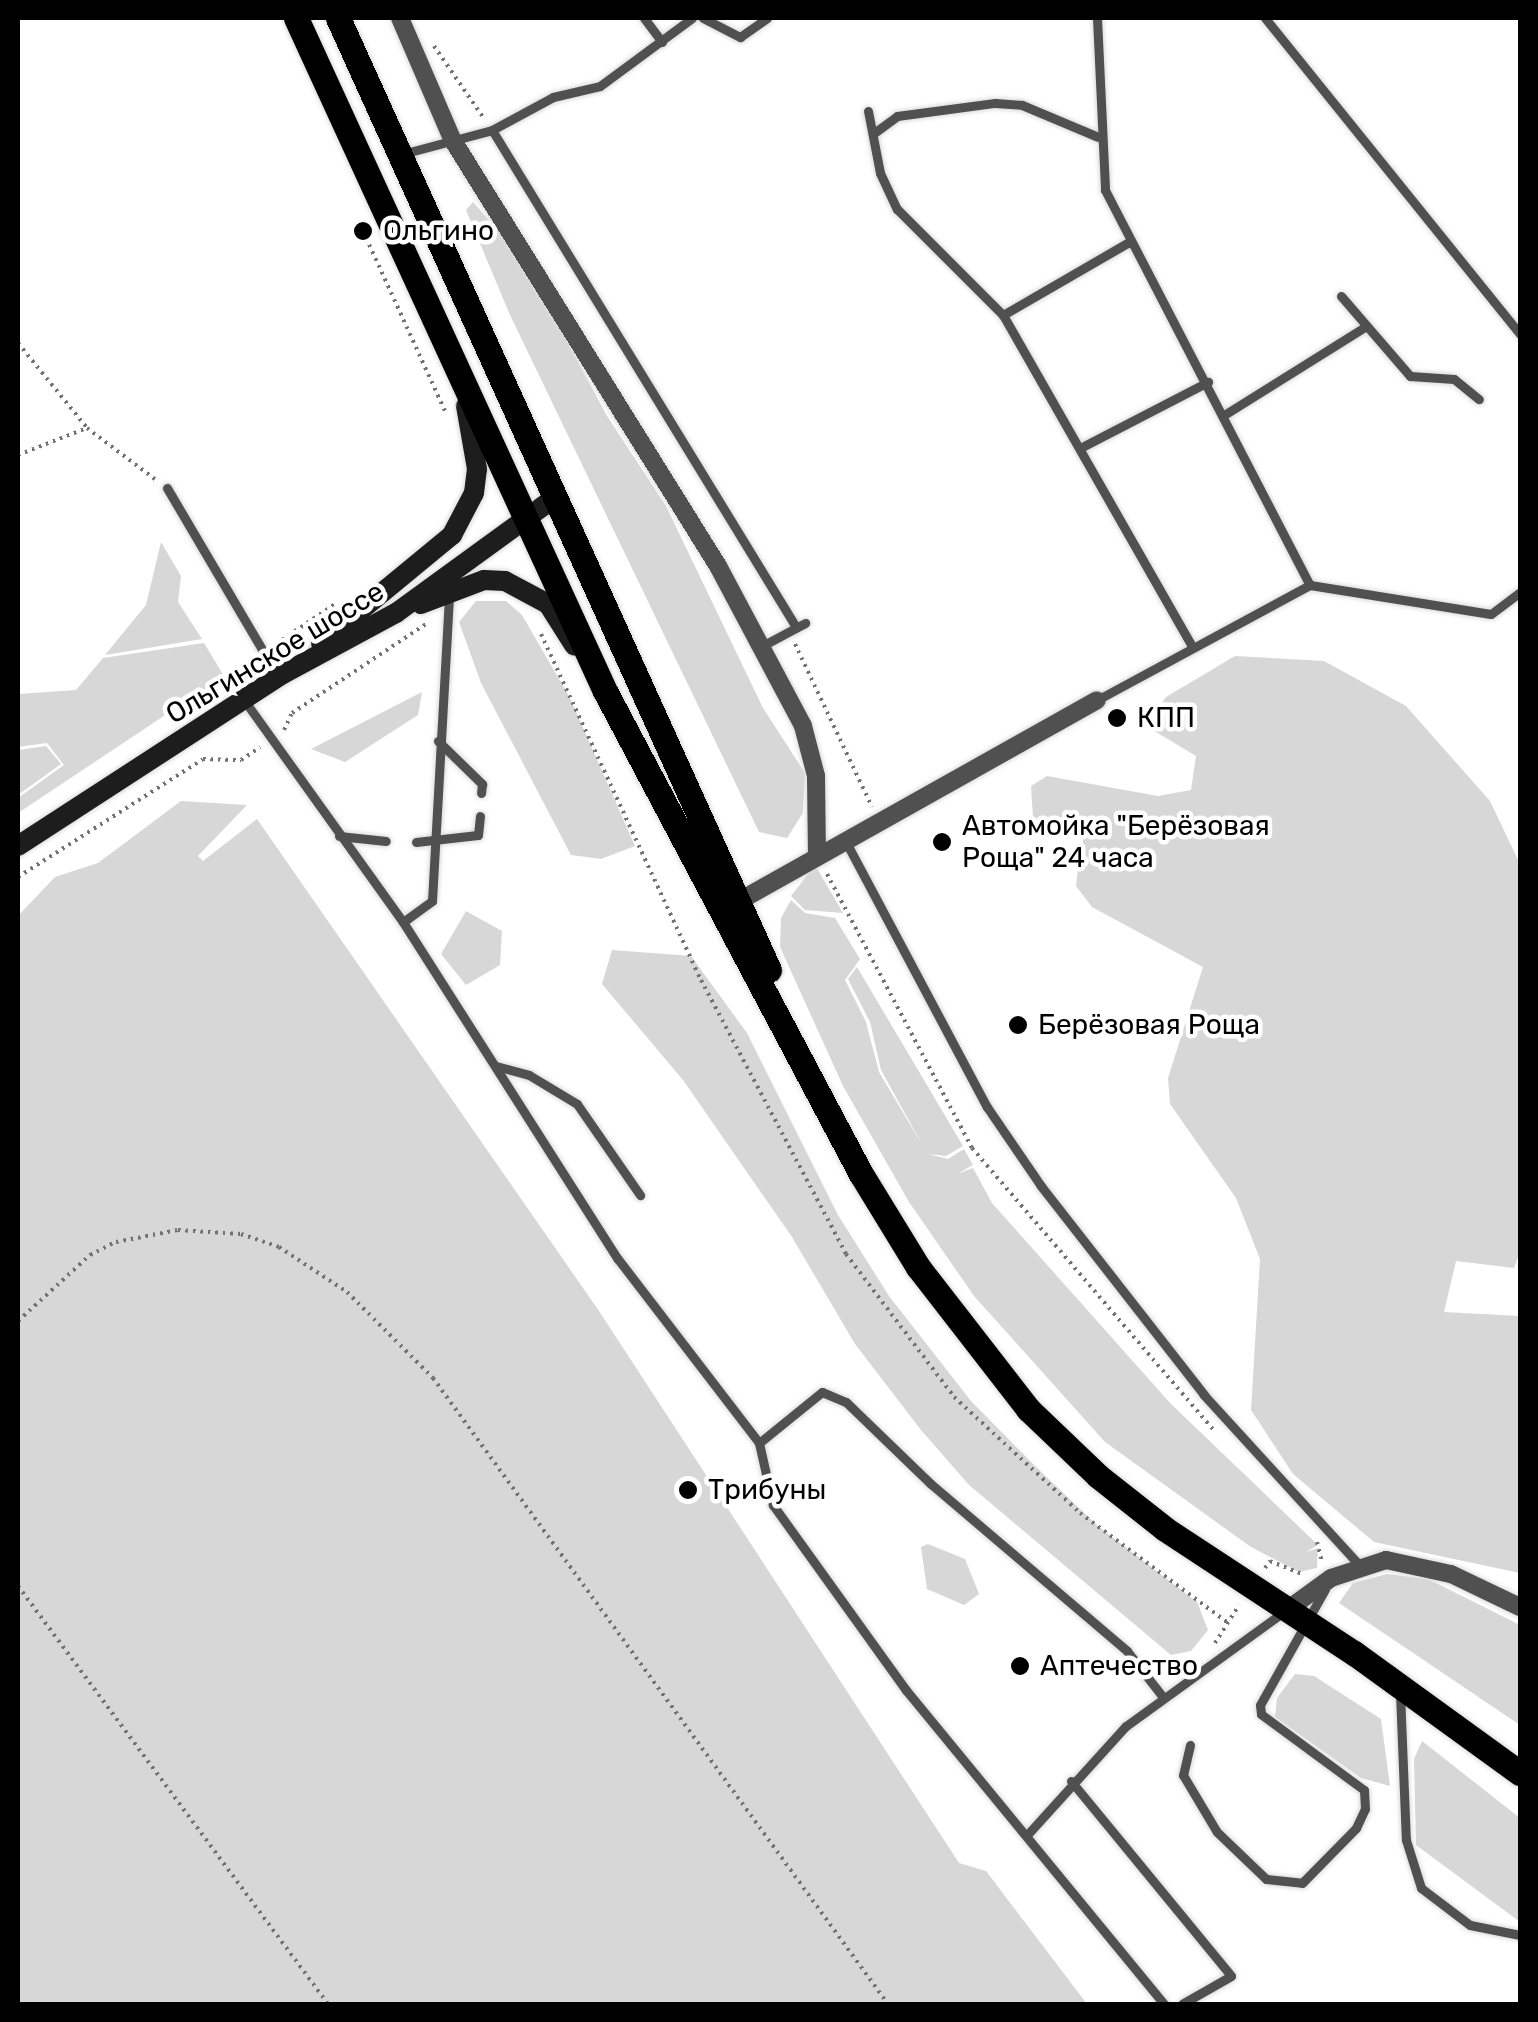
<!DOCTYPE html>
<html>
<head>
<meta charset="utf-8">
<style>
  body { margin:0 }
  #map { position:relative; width:1538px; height:2022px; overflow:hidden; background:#fff; font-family:Rubik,sans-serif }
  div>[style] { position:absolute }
  .green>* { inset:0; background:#d7d7d7 }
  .path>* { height:4px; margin-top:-2px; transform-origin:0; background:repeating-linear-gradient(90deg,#727272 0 2.5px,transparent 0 7.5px) }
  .roads { filter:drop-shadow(0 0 2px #dbdbdb) drop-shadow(0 0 2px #dbdbdb) }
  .lane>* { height:9px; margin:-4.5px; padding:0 4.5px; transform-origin:4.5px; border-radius:4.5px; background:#505050 }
  .street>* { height:18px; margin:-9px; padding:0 9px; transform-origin:9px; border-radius:9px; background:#505050 }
  .secondary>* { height:20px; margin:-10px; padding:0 10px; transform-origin:10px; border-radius:10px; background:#1d1d1d }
  .primary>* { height:25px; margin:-12.5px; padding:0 12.5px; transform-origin:12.5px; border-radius:12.5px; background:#000 }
  .dots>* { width:28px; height:28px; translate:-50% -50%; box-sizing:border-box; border:5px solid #fff; border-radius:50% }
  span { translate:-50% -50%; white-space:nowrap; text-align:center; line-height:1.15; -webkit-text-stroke:9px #fff; paint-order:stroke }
  .poi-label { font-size:28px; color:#000 }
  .left { translate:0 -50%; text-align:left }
  .street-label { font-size:28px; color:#000 }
  .frame { position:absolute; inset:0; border:20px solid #000; pointer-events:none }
</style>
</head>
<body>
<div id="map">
  <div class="green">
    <i style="clip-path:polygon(473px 202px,523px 259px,607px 416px,666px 506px,763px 708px,805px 773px,803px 813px,787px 838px,759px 832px,510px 315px,466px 210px)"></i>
    <i style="clip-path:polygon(161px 542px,181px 576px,178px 602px,202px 639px,105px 655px,146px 605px)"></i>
    <i style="clip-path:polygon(476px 601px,506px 601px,522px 615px,570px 698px,635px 846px,601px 859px,571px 855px,481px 683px,459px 622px)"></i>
    <i style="clip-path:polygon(204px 643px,224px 676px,18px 813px,18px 798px,64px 765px,47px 743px,18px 747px,18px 694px,76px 690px,103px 658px)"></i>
    <i style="clip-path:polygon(1235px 656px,1324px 661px,1406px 706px,1490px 801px,1520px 864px,1520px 1252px,1514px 1268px,1456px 1261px,1444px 1312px,1520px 1316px,1520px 1573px,1374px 1542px,1293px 1474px,1251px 1410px,1260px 1259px,1236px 1198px,1170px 1104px,1168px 1078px,1203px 967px,1092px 907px,1076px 886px,1083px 825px,1033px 818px,1031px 786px,1047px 776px,1158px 796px,1191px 790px,1196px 756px,1146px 726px,1166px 697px)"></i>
    <i style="clip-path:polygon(422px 692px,418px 715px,345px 762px,311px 749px)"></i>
    <i style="clip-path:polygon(46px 746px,61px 764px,18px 795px,18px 750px)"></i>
    <i style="clip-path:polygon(181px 801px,247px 805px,198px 856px,203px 861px,257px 819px,599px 1311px,959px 1863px,986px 1871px,1087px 2004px,18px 2004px,18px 916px,55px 877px,98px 863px)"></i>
    <i style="clip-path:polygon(815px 865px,843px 913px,805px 910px,791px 896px)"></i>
    <i style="clip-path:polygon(791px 900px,805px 913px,835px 918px,860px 959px,845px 980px,866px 1022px,879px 1072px,924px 1148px,881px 1070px,870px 1022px,848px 979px,857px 967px,963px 1146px,946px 1156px,928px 1154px,948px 1159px,964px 1149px,973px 1165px,957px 1174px,973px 1168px,992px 1203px,1170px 1403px,1318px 1545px,1306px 1552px,1318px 1548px,1317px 1568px,1299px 1572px,1251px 1547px,1105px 1442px,974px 1296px,909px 1202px,843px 1086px,780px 947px,781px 918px)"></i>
    <i style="clip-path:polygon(466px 911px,502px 931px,500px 965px,466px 985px,441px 954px)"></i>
    <i style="clip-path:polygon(612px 950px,691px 956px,747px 1033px,838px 1215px,889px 1296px,971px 1401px,1035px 1466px,1098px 1526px,1197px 1602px,1208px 1630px,1191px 1651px,1171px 1655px,1152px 1639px,969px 1485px,921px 1430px,855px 1344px,792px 1237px,683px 1080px,602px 984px)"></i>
    <i style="clip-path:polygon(928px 1544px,965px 1559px,979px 1594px,964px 1605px,927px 1589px,921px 1547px)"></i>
    <i style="clip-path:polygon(1387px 1574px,1428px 1579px,1520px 1625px,1520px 1725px,1339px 1603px,1353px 1583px)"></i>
    <i style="clip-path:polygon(1295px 1674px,1314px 1676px,1381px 1719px,1390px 1786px,1361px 1778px,1275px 1717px,1277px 1698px)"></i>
    <i style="clip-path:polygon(1422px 1741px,1520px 1818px,1520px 1922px,1416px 1845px,1414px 1759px)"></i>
  </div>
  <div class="path">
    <i style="left:434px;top:46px;width:90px;rotate:55.4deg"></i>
    <i style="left:363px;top:231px;width:202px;rotate:65.5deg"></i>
    <i style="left:18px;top:343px;width:109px;rotate:50.9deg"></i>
    <i style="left:87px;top:428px;width:85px;rotate:36.9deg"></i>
    <i style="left:18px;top:455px;width:74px;rotate:-21.4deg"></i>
    <i style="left:541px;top:634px;width:381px;rotate:65.2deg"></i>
    <i style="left:701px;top:980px;width:310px;rotate:62.1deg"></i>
    <i style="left:846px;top:1254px;width:179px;rotate:52.9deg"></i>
    <i style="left:954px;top:1397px;width:171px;rotate:42.6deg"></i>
    <i style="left:1080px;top:1513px;width:183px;rotate:36.6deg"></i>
    <i style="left:276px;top:644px;width:71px;rotate:-34.1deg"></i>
    <i style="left:795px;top:644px;width:180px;rotate:64.7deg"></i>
    <i style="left:284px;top:730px;width:19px;rotate:-65deg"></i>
    <i style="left:292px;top:713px;width:161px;rotate:-33.6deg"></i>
    <i style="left:827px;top:874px;width:310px;rotate:62.1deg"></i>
    <i style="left:972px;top:1148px;width:370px;rotate:49.4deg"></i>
    <i style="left:18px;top:877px;width:219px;rotate:-32.5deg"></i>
    <i style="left:203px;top:759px;width:38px;rotate:2deg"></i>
    <i style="left:241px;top:760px;width:23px;rotate:-34deg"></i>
    <i style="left:18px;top:1321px;width:98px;rotate:-42.5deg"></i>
    <i style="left:90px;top:1255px;width:29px;rotate:-27deg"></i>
    <i style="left:116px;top:1242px;width:63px;rotate:-11deg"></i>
    <i style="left:178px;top:1230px;width:63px;rotate:3.6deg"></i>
    <i style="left:241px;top:1234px;width:40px;rotate:18.9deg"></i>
    <i style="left:279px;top:1247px;width:82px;rotate:33.5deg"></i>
    <i style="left:347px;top:1292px;width:122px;rotate:45deg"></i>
    <i style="left:433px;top:1378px;width:774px;rotate:53.99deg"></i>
    <i style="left:1317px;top:1542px;width:21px;rotate:76deg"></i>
    <i style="left:1265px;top:1568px;width:9px;rotate:-54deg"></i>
    <i style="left:1270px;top:1561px;width:37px;rotate:22deg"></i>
    <i style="left:18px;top:1586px;width:520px;rotate:53.44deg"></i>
    <i style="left:1215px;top:1643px;width:45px;rotate:-57.7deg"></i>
  </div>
  <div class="roads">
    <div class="lane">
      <i style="left:644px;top:18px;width:30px;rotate:53deg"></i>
      <i style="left:703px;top:18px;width:42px;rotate:27.2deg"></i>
      <i style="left:740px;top:37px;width:33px;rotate:-35deg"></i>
      <i style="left:1097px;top:18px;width:172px;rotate:87.3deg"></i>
      <i style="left:1105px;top:190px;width:445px;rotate:62.6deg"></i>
      <i style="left:1265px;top:18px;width:406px;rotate:51.1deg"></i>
      <i style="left:868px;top:111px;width:63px;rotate:79deg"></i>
      <i style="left:880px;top:173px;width:40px;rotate:65deg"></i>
      <i style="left:897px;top:209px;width:150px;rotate:45deg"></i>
      <i style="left:492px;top:130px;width:583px;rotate:58.55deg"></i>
      <i style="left:874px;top:133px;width:29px;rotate:-36deg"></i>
      <i style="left:897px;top:116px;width:99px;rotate:-7.6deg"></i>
      <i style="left:995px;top:103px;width:27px;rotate:4deg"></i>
      <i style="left:1022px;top:105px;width:82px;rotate:22.8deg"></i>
      <i style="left:402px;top:154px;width:93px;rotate:-14.9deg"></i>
      <i style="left:492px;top:130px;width:69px;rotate:-28.4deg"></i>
      <i style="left:553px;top:97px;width:48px;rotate:-13.2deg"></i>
      <i style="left:600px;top:86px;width:114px;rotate:-36.5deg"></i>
      <i style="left:1129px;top:242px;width:146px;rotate:149.9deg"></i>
      <i style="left:1003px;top:315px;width:382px;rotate:60.3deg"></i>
      <i style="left:1341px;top:296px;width:106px;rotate:49.2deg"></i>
      <i style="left:1410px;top:376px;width:44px;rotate:3.9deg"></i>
      <i style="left:1454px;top:379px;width:32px;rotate:39deg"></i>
      <i style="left:1224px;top:415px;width:166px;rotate:-32deg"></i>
      <i style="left:1082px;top:447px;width:142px;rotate:-27.3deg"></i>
      <i style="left:167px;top:488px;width:217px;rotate:59.5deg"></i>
      <i style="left:762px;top:646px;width:49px;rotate:-28.1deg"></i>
      <i style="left:244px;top:700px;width:273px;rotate:54.4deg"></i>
      <i style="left:403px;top:922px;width:400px;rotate:57.5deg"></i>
      <i style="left:618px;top:1259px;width:232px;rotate:52.5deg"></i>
      <i style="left:759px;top:1443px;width:64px;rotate:77.3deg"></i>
      <i style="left:773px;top:1505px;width:228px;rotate:54.3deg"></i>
      <i style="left:906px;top:1690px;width:406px;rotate:50.6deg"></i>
      <i style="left:1097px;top:700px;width:242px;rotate:-28.4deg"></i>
      <i style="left:1310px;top:585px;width:183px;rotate:9.1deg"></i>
      <i style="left:1491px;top:614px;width:36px;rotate:-37deg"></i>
      <i style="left:438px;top:741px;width:62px;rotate:44.3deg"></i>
      <i style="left:482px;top:784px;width:9px;rotate:96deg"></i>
      <i style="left:339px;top:836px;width:47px;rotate:6.1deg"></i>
      <i style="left:416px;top:842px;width:62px;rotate:-6.4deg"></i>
      <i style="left:478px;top:835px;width:19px;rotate:-84deg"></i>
      <i style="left:846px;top:842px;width:300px;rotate:62deg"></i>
      <i style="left:987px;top:1107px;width:96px;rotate:55.6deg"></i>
      <i style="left:1041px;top:1186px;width:265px;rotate:52deg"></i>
      <i style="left:1204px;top:1395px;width:231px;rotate:47.6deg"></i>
      <i style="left:403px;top:922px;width:36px;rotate:-36deg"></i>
      <i style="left:432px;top:901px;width:306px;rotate:-86.8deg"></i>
      <i style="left:496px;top:1066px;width:34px;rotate:15deg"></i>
      <i style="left:529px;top:1075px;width:56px;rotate:31.1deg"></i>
      <i style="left:577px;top:1104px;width:111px;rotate:55.3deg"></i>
      <i style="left:759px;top:1443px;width:81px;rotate:-39deg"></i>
      <i style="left:822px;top:1392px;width:26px;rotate:23deg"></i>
      <i style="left:846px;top:1402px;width:118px;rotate:44deg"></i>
      <i style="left:931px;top:1484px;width:257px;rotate:40.4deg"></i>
      <i style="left:1127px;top:1651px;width:58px;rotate:52deg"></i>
      <i style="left:1400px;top:1693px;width:147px;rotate:87.7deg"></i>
      <i style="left:1406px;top:1840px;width:50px;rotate:72.6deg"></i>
      <i style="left:1421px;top:1888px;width:61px;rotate:37.1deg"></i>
      <i style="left:1470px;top:1925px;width:51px;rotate:11.3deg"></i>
      <i style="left:1190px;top:1745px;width:31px;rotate:103deg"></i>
      <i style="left:1183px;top:1775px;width:66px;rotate:59.2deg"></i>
      <i style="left:1217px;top:1832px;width:68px;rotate:43.8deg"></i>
      <i style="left:1266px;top:1879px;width:36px;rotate:6deg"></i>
      <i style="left:1302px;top:1883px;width:77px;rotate:-45.5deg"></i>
      <i style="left:1356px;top:1828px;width:21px;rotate:-65deg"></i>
      <i style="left:1365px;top:1809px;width:19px;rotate:-93deg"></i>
      <i style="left:1364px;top:1790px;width:128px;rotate:-143.6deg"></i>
      <i style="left:1261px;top:1714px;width:9px;rotate:-96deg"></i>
      <i style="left:1260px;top:1705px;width:133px;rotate:-60.7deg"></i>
      <i style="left:1071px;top:1781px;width:252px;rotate:50.6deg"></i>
      <i style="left:1231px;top:1976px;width:56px;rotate:150.3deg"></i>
      <i style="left:1027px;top:1835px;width:147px;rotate:-47.8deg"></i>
      <i style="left:1126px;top:1726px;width:196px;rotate:-35.9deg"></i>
    </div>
    <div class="street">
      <i style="left:400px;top:18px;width:132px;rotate:66.7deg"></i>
      <i style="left:452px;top:139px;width:503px;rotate:58.08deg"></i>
      <i style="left:718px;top:566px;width:181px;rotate:62deg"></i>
      <i style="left:803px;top:726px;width:52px;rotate:75.4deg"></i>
      <i style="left:816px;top:776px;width:81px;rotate:89.3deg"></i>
      <i style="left:741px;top:900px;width:408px;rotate:-29.3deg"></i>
      <i style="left:1287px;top:1610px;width:54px;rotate:-36deg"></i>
      <i style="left:1331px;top:1578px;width:58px;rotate:-18.1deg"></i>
      <i style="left:1386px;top:1560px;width:66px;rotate:12.2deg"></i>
      <i style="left:1451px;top:1574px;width:76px;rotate:25.6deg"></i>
    </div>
    <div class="secondary">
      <i style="left:421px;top:604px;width:67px;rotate:-20.9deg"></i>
      <i style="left:484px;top:580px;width:21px;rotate:3deg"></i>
      <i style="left:505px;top:581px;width:49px;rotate:28.1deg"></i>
      <i style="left:548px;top:604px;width:49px;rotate:57.6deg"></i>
      <i style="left:321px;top:643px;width:170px;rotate:-39.5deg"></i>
      <i style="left:452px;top:535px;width:47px;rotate:-62.4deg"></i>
      <i style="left:474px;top:493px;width:24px;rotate:-83deg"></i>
      <i style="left:477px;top:469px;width:64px;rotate:-99.9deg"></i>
      <i style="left:18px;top:846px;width:316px;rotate:-33deg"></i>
      <i style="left:283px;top:674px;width:128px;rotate:-28.4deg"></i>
      <i style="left:396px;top:613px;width:195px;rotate:-36deg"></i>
    </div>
    <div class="primary">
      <i style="left:296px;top:18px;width:741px;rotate:65.34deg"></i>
      <i style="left:605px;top:691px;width:547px;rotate:62.08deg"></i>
      <i style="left:861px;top:1174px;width:109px;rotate:58.5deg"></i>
      <i style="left:918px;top:1267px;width:180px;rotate:52.2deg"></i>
      <i style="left:1028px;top:1409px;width:97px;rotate:43.7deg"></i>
      <i style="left:1098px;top:1476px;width:85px;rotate:38.3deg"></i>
      <i style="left:1165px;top:1529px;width:226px;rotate:33.3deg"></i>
      <i style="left:1354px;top:1653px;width:205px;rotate:35.9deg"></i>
      <i style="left:338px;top:18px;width:1045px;rotate:65.64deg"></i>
    </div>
  </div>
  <div class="dots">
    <i style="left:363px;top:231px;background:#000"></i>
    <i style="left:1117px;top:718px;background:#000"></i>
    <i style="left:942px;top:842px;background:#000"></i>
    <i style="left:1018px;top:1025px;background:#000"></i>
    <i style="left:688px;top:1490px;background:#000"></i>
    <i style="left:1020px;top:1666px;background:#000"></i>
  </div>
  <div class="poi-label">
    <span class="left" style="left:383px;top:231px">Ольгино</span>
    <span class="left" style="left:1137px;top:718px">КПП</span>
    <span class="left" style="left:962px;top:842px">Автомойка "Берёзовая<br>Роща" 24 часа</span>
    <span class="left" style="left:1038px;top:1025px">Берёзовая Роща</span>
    <span class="left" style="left:708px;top:1490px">Трибуны</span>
    <span class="left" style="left:1040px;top:1666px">Аптечество</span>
  </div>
  <div class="street-label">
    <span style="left:275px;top:653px;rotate:-31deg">Ольгинское шоссе</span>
  </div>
  <div class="frame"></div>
</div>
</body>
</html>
